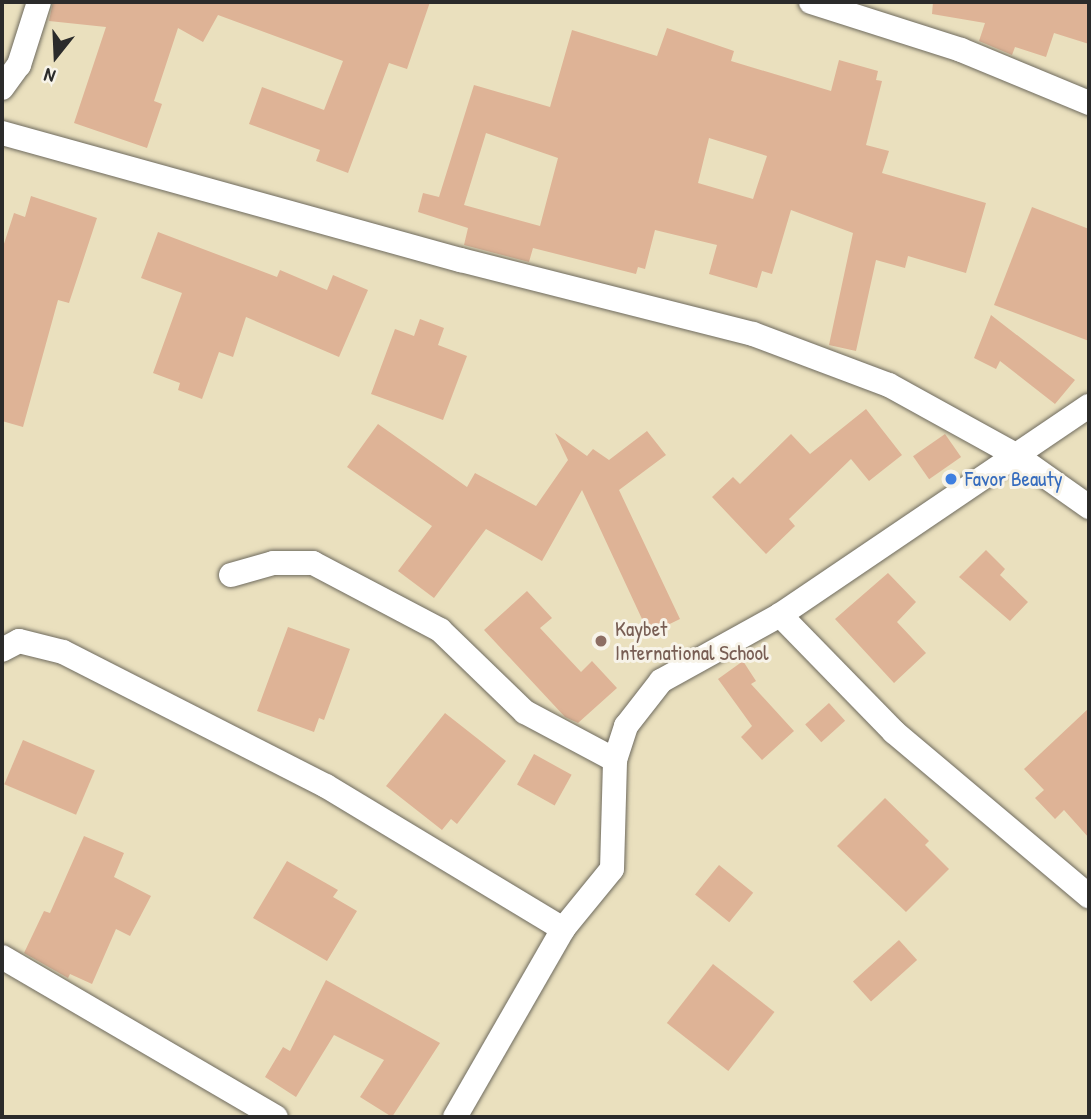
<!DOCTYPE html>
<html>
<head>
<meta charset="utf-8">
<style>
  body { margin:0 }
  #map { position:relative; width:1091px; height:1119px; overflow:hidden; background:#eae0be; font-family:"Patrick Hand",sans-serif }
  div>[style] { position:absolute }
  .building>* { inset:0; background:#deb396; transform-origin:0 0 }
  .roads { filter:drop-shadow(0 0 2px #6e6a5e) drop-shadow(0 0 2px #6e6a5e) }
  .street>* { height:24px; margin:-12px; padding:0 12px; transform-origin:12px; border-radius:12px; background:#fff }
  .dots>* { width:19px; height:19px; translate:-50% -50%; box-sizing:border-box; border:4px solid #f7f3e8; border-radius:50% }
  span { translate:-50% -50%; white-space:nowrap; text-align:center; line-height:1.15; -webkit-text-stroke:6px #f7f3e8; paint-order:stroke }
  .shop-label { font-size:21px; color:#366cbe }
  .left { translate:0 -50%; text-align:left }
  .education-label { font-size:21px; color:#785e54 }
  .frame { position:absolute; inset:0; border:4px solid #2b2b2b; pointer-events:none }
  .north { position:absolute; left:21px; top:21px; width:70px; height:70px; -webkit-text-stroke:5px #f7f3e8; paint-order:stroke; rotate:198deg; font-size:19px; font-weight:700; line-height:28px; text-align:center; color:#2b2b2b }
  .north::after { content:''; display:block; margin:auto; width:24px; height:32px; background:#2b2b2b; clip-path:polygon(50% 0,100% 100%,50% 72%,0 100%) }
</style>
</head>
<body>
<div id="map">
  <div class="building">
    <i style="clip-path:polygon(53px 2px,430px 2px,407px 69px,389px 63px,348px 173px,316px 161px,320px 150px,249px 124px,262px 87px,324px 110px,343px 61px,218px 15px,203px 42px,178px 28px,154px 101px,162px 104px,147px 148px,74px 123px,106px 27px,49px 21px)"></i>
    <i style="clip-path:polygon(933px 2px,1089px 2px,1089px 44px,1054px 33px,1046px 57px,1015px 47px,1012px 55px,979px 41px,985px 23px,932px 14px)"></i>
    <i style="clip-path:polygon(evenodd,667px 28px,734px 51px,731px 61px,831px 91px,839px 60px,878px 71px,876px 80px,882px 81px,866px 145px,889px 151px,882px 173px,986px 203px,966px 273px,908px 256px,905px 268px,876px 260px,856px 351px,829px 345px,853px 233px,791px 210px,772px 274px,762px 271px,757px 288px,709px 274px,717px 245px,655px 230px,645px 269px,638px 267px,636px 274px,533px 248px,529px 262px,464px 245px,468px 228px,418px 212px,423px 193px,439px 197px,474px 85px,550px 107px,572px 30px,657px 56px,667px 28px,486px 133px,558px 158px,540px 226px,464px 205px,486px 133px,667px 28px,709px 138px,767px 156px,753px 199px,698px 183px,709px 138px)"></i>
    <i style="clip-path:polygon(31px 196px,97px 218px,69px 303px,58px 300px,23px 427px,2px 421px,2px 250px,14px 213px,25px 217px)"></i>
    <i style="clip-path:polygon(1032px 207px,1089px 229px,1089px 341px,994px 305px)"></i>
    <i style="clip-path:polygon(158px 232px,277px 277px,280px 270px,327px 290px,333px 275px,368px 290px,339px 357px,246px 317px,233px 357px,219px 352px,202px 399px,178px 390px,180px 383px,153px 373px,182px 293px,141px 278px)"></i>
    <i style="clip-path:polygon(991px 315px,1075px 380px,1055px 404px,1000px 361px,996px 369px,974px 358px)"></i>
    <i style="clip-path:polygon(420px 319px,444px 328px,438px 345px,467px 356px,443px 420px,371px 394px,395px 329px,414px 336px)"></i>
    <i style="clip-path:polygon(866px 409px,902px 455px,869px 481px,851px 459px,789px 519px,795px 526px,766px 554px,712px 497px,733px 477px,740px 484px,791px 434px,810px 454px)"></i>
    <i style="clip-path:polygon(378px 424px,467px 487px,475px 473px,536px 506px,568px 460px,555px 433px,587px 456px,593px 449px,609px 460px,647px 431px,666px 455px,619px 490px,680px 619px,649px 634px,582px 490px,542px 561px,486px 529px,434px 598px,398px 571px,432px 526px,347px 467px)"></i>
    <i style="left:945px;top:434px;width:28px;height:39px;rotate:55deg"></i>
    <i style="clip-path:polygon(986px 550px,1005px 569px,1000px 575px,1028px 602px,1010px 621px,959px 577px)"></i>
    <i style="clip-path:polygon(888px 573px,916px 602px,897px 622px,926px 653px,894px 683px,835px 619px)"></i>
    <i style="clip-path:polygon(527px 591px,552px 618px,540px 628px,581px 672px,592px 661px,617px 688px,578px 723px,565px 717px,484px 630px)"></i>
    <i style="clip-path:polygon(288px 627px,350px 649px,324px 720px,319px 718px,314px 732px,257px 711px)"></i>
    <i style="clip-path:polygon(743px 661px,756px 681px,751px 684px,794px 731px,762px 760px,741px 737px,752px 726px,718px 679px)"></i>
    <i style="left:829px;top:703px;width:24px;height:32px;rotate:48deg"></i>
    <i style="clip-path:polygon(1089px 708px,1089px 838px,1064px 810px,1055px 819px,1035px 798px,1044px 790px,1024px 769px)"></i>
    <i style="clip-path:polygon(445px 713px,506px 761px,457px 824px,451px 819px,442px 830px,386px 786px)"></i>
    <i style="left:23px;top:740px;width:78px;height:48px;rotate:23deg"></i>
    <i style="left:534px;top:754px;width:43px;height:35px;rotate:29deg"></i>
    <i style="clip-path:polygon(885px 798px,929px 841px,925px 845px,949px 869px,906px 912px,837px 846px)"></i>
    <i style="clip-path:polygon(84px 836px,124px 853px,114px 877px,151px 896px,130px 936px,116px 929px,92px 984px,70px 974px,68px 978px,24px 953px,44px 911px,50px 913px)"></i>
    <i style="clip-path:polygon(287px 861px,338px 890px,333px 897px,357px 911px,327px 961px,253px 918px)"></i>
    <i style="left:719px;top:865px;width:44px;height:38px;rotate:39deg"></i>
    <i style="left:899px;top:940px;width:27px;height:62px;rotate:48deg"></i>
    <i style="left:713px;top:964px;width:78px;height:75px;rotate:38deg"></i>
    <i style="clip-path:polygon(326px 980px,440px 1043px,392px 1117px,360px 1097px,384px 1060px,334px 1035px,296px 1097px,265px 1077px,283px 1047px,290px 1051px)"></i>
  </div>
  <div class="roads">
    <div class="street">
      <i style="left:811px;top:2px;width:157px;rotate:17.7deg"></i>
      <i style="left:961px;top:50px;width:139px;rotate:22.5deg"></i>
      <i style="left:2px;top:88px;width:29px;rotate:-54deg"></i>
      <i style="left:19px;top:65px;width:66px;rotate:-72.4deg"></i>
      <i style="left:2px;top:133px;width:476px;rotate:15.5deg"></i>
      <i style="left:461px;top:260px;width:301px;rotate:14.2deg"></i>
      <i style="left:753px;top:334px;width:145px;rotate:20.6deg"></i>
      <i style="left:889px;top:385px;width:143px;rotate:28.9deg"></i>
      <i style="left:1014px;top:454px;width:92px;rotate:35.2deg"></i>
      <i style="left:231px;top:575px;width:44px;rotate:-15.9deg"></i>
      <i style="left:273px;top:563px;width:40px"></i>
      <i style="left:313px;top:563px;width:144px;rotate:27.8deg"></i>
      <i style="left:440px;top:630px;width:118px;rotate:44deg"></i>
      <i style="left:525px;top:712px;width:102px;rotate:28.1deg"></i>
      <i style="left:780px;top:615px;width:163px;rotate:45.7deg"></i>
      <i style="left:894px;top:732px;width:255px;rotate:40.1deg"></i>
      <i style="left:2px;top:650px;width:19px;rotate:-28deg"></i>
      <i style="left:19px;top:641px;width:45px;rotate:14deg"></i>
      <i style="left:63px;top:652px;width:295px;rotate:27deg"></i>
      <i style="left:326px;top:786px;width:277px;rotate:31.1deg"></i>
      <i style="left:2px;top:957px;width:317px;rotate:30.3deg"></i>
      <i style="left:455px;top:1117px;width:217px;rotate:-60.1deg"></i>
      <i style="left:563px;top:929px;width:77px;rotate:-50.8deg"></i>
      <i style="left:612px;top:869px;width:109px;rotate:-88.4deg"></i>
      <i style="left:615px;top:760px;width:36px;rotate:-72deg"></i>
      <i style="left:626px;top:726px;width:57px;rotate:-52.1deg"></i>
      <i style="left:661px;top:681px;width:136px;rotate:-29deg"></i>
      <i style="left:780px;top:615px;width:373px;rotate:-34.1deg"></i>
    </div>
  </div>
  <div class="dots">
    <i style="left:951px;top:479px;background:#3f7fe0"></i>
    <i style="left:601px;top:641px;background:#8d6e63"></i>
  </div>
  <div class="shop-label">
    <span class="left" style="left:965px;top:479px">Favor Beauty</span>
  </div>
  <div class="education-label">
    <span class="left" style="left:615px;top:641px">Kaybet<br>International School</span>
  </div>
  <div class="frame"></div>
  <div class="north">N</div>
</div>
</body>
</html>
